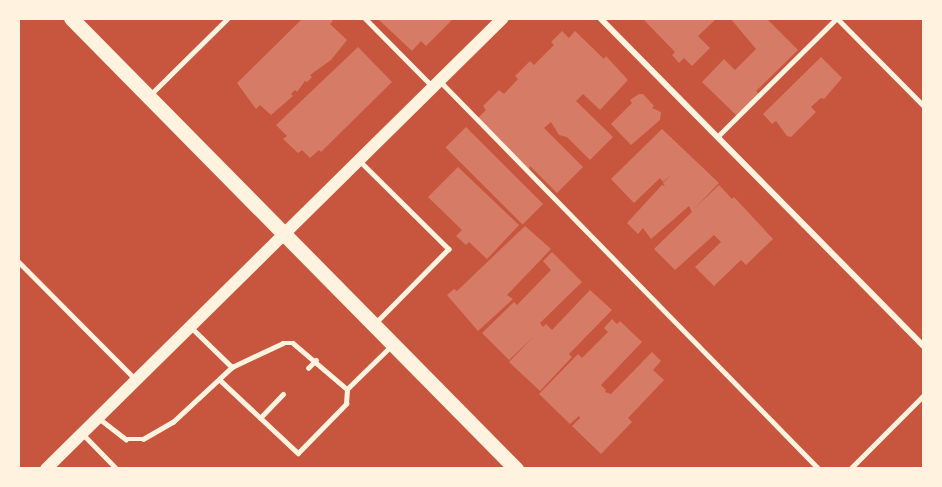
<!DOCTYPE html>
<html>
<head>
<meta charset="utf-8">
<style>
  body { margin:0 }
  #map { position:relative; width:942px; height:487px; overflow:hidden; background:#c8553d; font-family:Literata,serif }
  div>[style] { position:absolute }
  .building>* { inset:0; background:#d67c66; transform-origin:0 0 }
  .service>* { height:4.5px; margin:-2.25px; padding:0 2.25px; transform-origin:2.25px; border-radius:2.25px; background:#fff3e0 }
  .minor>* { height:6px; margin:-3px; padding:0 3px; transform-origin:3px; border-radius:3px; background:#fff3e0 }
  .secondary>* { height:12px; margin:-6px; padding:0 6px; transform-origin:6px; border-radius:6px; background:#fff3e0 }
  .primary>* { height:15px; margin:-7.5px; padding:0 7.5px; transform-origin:7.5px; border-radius:7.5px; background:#fff3e0 }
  span { translate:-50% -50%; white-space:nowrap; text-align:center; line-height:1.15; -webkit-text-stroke:4.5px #fff3e0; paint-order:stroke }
  .frame { position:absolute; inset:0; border:20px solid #fff3e0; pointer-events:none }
</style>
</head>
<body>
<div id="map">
  <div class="building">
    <i style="clip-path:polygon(303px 18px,330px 18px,333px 21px,330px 24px,347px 40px,331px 60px,310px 75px,312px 77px,307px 82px,305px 81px,297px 92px,295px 90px,291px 94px,293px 96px,271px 115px,260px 105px,256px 109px,237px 83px)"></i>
    <i style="clip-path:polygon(377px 18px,454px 18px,426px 46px,421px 41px,412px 51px)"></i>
    <i style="clip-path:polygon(642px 18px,713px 18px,715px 20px,698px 36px,710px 48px,692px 66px,684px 58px,679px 63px,672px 55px,675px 52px)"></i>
    <i style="clip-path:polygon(730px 18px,766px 18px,798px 50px,756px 91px,759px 94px,737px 116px,702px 82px,724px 59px,735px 70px,756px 49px)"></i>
    <i style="clip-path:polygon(562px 31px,569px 38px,575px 31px,604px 59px,606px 56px,628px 80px,600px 110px,583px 94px,576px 101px,613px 137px,590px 160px,567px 137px,559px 135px,551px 122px,544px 128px,583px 167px,557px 193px,530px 166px,529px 169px,478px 118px,486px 110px,483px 106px,499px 90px,504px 94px,518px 79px,515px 76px,530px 61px,534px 65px,554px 45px,551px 42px)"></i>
    <i style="clip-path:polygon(358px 47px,392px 82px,321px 152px,319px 150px,310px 158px,302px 150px,298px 153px,283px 139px,287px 136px,276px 125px)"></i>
    <i style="clip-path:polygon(821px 57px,842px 78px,824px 99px,821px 98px,811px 107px,816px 112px,791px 137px,787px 136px,776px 121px,772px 124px,763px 114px)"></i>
    <i style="clip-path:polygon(639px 94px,643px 94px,654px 106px,652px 108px,661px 112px,660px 120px,631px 145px,611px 124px,632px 103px,630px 100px)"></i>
    <i style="left:466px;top:127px;width:109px;height:29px;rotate:45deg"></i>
    <i style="clip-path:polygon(662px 129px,719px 183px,695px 208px,719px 185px,732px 199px,734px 197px,773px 239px,746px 265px,741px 260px,714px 286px,695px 267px,721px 242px,714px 235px,675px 270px,654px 249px,692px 212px,689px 206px,651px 239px,643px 228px,638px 234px,627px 223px,662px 185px,665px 186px,663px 183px,672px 174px,663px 182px,660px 178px,634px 203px,611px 179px)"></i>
    <i style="clip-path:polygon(458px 167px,519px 225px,487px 259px,469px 242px,466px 245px,456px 236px,462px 230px,428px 197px)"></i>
    <i style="clip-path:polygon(525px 226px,551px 249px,507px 295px,513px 299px,478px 331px,447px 295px,454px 289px,457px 291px)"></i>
    <i style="clip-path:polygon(552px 252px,582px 282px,540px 323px,543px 327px,546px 324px,552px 330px,590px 290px,612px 310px,569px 354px,572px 357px,540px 391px,509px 362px,534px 336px,509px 360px,482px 333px,514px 302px,517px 305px,551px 270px,543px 261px)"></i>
    <i style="clip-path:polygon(612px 319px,617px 324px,620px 321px,642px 342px,601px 385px,606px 390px,605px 392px,611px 394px,652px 352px,661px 361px,653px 370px,664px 380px,628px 418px,632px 422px,601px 454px,572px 426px,580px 418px,579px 416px,570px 424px,539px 394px,578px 354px,582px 358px,608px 332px,604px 328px)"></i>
  </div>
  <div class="service">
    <i style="left:365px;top:18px;width:97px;rotate:45.4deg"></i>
    <i style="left:440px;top:81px;width:542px;rotate:45.67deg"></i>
    <i style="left:150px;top:95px;width:110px;rotate:-44.6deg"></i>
    <i style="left:717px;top:137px;width:169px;rotate:-44.8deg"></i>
    <i style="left:837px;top:18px;width:124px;rotate:45.3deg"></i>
    <i style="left:360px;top:161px;width:125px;rotate:44.7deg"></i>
    <i style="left:449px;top:249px;width:104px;rotate:134.6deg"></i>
    <i style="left:18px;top:261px;width:166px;rotate:45.2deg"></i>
    <i style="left:192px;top:328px;width:56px;rotate:44.3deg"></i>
    <i style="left:232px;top:367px;width:56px;rotate:-25.2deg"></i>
    <i style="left:283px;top:343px;width:10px"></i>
    <i style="left:293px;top:343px;width:71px;rotate:40.4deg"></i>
    <i style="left:347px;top:389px;width:62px;rotate:-44.3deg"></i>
    <i style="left:308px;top:368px;width:11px;rotate:-45deg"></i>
    <i style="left:220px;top:380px;width:107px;rotate:43.1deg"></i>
    <i style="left:298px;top:453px;width:69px;rotate:-45.6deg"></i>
    <i style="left:346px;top:404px;width:15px;rotate:-86deg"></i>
    <i style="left:260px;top:418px;width:33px;rotate:-46deg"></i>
    <i style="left:100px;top:419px;width:33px;rotate:38deg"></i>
    <i style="left:126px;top:439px;width:17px"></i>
    <i style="left:143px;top:439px;width:34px;rotate:-30deg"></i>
    <i style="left:173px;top:422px;width:81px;rotate:-43deg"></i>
    <i style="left:82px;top:433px;width:50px;rotate:45.8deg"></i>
    <i style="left:850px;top:469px;width:105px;rotate:-45deg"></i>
  </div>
  <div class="minor">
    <i style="left:600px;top:18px;width:461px;rotate:45.4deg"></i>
  </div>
  <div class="secondary">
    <i style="left:46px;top:469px;width:642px;rotate:-44.62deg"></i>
  </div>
  <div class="primary">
    <i style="left:71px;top:18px;width:634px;rotate:45.38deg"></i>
  </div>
  <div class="frame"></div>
</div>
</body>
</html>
